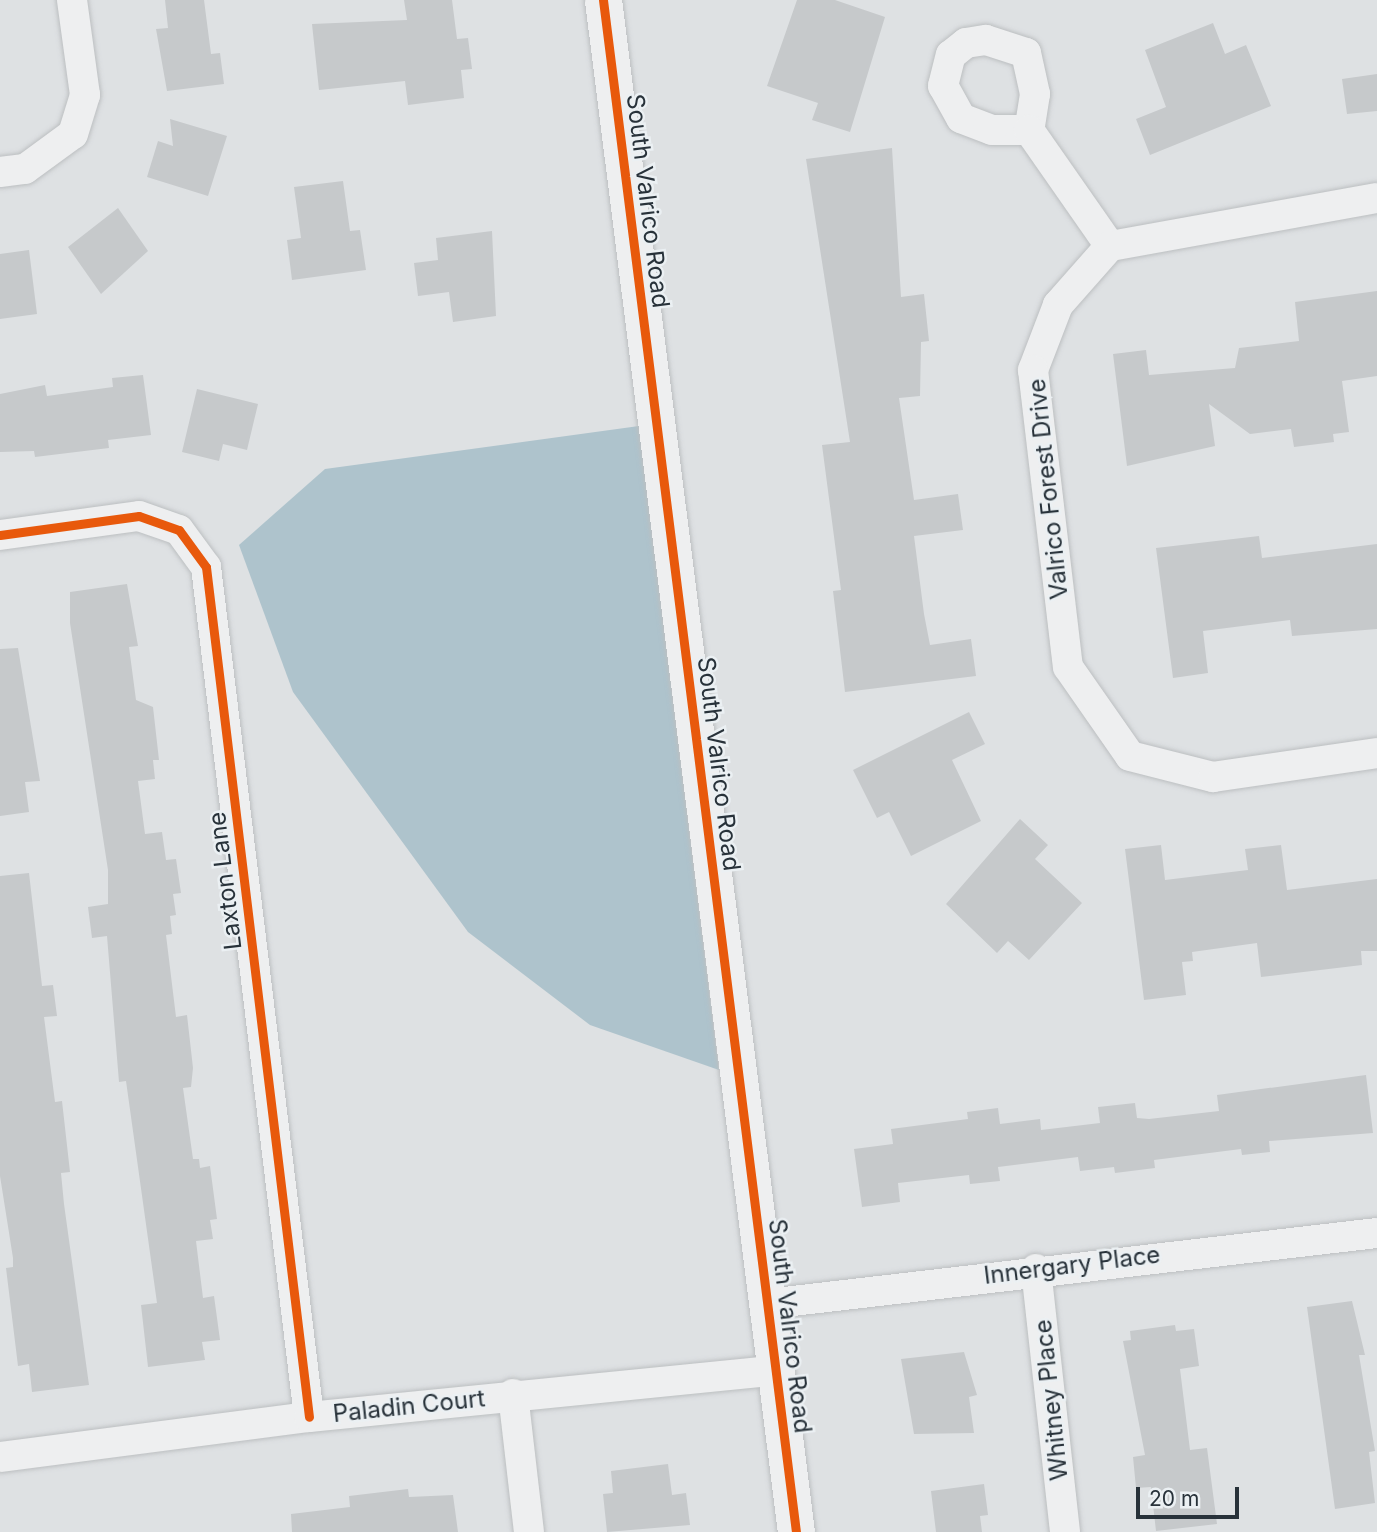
<!DOCTYPE html>
<html>
<head>
<meta charset="utf-8">
<style>
  body { margin:0 }
  #map { position:relative; width:1377px; height:1532px; overflow:hidden; background:#dee1e3; font-family:Inter,sans-serif }
  div>[style] { position:absolute }
  .water>* { inset:0; background:#aec3cc }
  .building>* { inset:0; background:#c6c9cb }
  .roads { filter:drop-shadow(0 0 2px #bcbfc1) drop-shadow(0 0 2px #bcbfc1) }
  .minor>* { height:30px; margin:-15px; padding:0 15px; transform-origin:15px; border-radius:15px; background:#eeeff0 }
  .tertiary>* { height:37px; margin:-18.5px; padding:0 18.5px; transform-origin:18.5px; border-radius:18.5px; background:#eeeff0 }
  .cycleway>* { height:9px; margin:-4.5px; padding:0 4.5px; transform-origin:4.5px; border-radius:4.5px; background:#e8590c }
  span { translate:-50% -50%; white-space:nowrap; text-align:center; line-height:1.15; -webkit-text-stroke:5px #ebf0f3; paint-order:stroke }
  .street-label { font-size:24px; color:#28323a }
  .scale { position:absolute; left:1136px; top:1487px; width:103px; height:32px; box-sizing:border-box; border:4px solid #28323a; border-top:0; padding-left:9px; font-size:21px; line-height:24px; white-space:nowrap; color:#28323a; -webkit-text-stroke:5px #ebf0f3; paint-order:stroke }
</style>
</head>
<body>
<div id="map">
  <div class="water">
    <i style="clip-path:polygon(639px 426px,719px 1070px,590px 1025px,468px 932px,293px 692px,239px 545px,325px 469px)"></i>
  </div>
  <div class="building">
    <i style="clip-path:polygon(165px 0,204px 0,211px 54px,220px 53px,224px 84px,167px 91px,156px 29px,168px 28px)"></i>
    <i style="clip-path:polygon(404px 0,452px 0,457px 39px,468px 38px,472px 69px,461px 70px,464px 98px,408px 105px,405px 81px,319px 90px,312px 24px,407px 20px)"></i>
    <i style="clip-path:polygon(797px 0,835px 0,885px 17px,850px 132px,812px 120px,818px 103px,767px 86px)"></i>
    <i style="clip-path:polygon(1213px 23px,1225px 54px,1246px 45px,1271px 106px,1150px 155px,1136px 119px,1166px 107px,1145px 50px)"></i>
    <i style="clip-path:polygon(1377px 74px,1377px 111px,1347px 114px,1342px 79px)"></i>
    <i style="clip-path:polygon(170px 119px,227px 136px,208px 196px,147px 177px,158px 141px,173px 146px)"></i>
    <i style="clip-path:polygon(892px 148px,901px 297px,924px 294px,929px 341px,921px 342px,920px 396px,899px 398px,914px 500px,958px 494px,963px 530px,914px 536px,924px 614px,930px 645px,971px 639px,976px 676px,845px 692px,833px 591px,841px 590px,822px 445px,850px 442px,806px 159px)"></i>
    <i style="clip-path:polygon(343px 181px,350px 231px,360px 230px,366px 270px,292px 280px,287px 240px,301px 238px,294px 187px)"></i>
    <i style="clip-path:polygon(118px 208px,148px 251px,101px 294px,68px 247px)"></i>
    <i style="clip-path:polygon(492px 231px,496px 316px,453px 322px,449px 292px,418px 296px,414px 263px,438px 260px,436px 238px)"></i>
    <i style="clip-path:polygon(29px 250px,37px 314px,0 319px,0 254px)"></i>
    <i style="clip-path:polygon(1377px 291px,1377px 376px,1342px 381px,1349px 432px,1333px 434px,1334px 442px,1294px 447px,1291px 429px,1250px 434px,1209px 404px,1215px 446px,1127px 466px,1113px 354px,1146px 350px,1149px 375px,1235px 368px,1239px 348px,1299px 341px,1295px 302px)"></i>
    <i style="clip-path:polygon(143px 375px,151px 435px,108px 440px,109px 448px,35px 457px,34px 451px,0 452px,0 394px,45px 385px,47px 396px,113px 387px,112px 378px)"></i>
    <i style="clip-path:polygon(197px 389px,258px 404px,247px 450px,223px 444px,219px 461px,182px 452px)"></i>
    <i style="clip-path:polygon(1259px 536px,1262px 558px,1377px 544px,1377px 629px,1292px 636px,1290px 620px,1203px 631px,1208px 673px,1173px 678px,1156px 548px)"></i>
    <i style="clip-path:polygon(127px 584px,138px 646px,129px 647px,136px 700px,153px 707px,159px 760px,153px 760px,155px 779px,138px 781px,145px 834px,162px 832px,166px 860px,176px 859px,181px 893px,173px 894px,176px 915px,170px 916px,172px 934px,166px 935px,176px 1017px,187px 1015px,193px 1068px,191px 1087px,183px 1088px,193px 1159px,199px 1159px,200px 1168px,210px 1166px,217px 1219px,210px 1220px,213px 1239px,196px 1241px,203px 1298px,214px 1296px,220px 1340px,202px 1342px,205px 1360px,148px 1367px,141px 1305px,157px 1303px,126px 1081px,119px 1082px,107px 936px,92px 938px,88px 907px,108px 904px,108px 870px,70px 623px,70px 592px)"></i>
    <i style="clip-path:polygon(18px 648px,40px 781px,25px 782px,29px 812px,0 816px,0 649px)"></i>
    <i style="clip-path:polygon(969px 712px,985px 744px,952px 760px,981px 821px,911px 856px,889px 812px,877px 818px,853px 770px)"></i>
    <i style="clip-path:polygon(1020px 819px,1048px 845px,1035px 859px,1082px 903px,1029px 960px,1008px 941px,997px 953px,946px 904px)"></i>
    <i style="clip-path:polygon(1161px 845px,1165px 880px,1248px 870px,1245px 849px,1281px 845px,1287px 890px,1377px 879px,1377px 951px,1361px 951px,1362px 965px,1261px 977px,1257px 943px,1192px 952px,1193px 961px,1182px 962px,1186px 995px,1144px 1000px,1125px 849px)"></i>
    <i style="clip-path:polygon(29px 873px,42px 986px,53px 985px,57px 1016px,44px 1017px,55px 1102px,62px 1101px,70px 1172px,61px 1173px,64px 1204px,89px 1385px,32px 1392px,29px 1364px,18px 1366px,6px 1268px,13px 1267px,13px 1258px,0 1176px,0 876px)"></i>
    <i style="clip-path:polygon(1366px 1075px,1373px 1133px,1269px 1141px,1270px 1152px,1242px 1155px,1241px 1149px,1154px 1160px,1155px 1168px,1115px 1173px,1114px 1167px,1080px 1171px,1078px 1157px,998px 1167px,1000px 1181px,970px 1184px,969px 1175px,898px 1183px,900px 1202px,862px 1207px,854px 1149px,893px 1144px,891px 1129px,968px 1119px,967px 1112px,998px 1108px,1000px 1124px,1040px 1119px,1041px 1130px,1100px 1123px,1098px 1107px,1135px 1103px,1137px 1118px,1149px 1119px,1219px 1111px,1217px 1095px)"></i>
    <i style="clip-path:polygon(1352px 1301px,1365px 1355px,1359px 1355px,1375px 1451px,1369px 1452px,1375px 1503px,1335px 1509px,1307px 1307px)"></i>
    <i style="clip-path:polygon(1175px 1325px,1176px 1331px,1194px 1329px,1199px 1366px,1180px 1369px,1190px 1450px,1207px 1448px,1217px 1524px,1156px 1531px,1151px 1487px,1136px 1488px,1133px 1457px,1145px 1455px,1123px 1341px,1131px 1340px,1130px 1331px)"></i>
    <i style="clip-path:polygon(964px 1352px,977px 1395px,969px 1397px,974px 1433px,914px 1434px,901px 1359px)"></i>
    <i style="clip-path:polygon(668px 1464px,672px 1495px,686px 1493px,690px 1525px,607px 1532px,603px 1494px,613px 1493px,611px 1471px)"></i>
    <i style="clip-path:polygon(984px 1484px,988px 1515px,980px 1516px,982px 1532px,936px 1532px,931px 1491px)"></i>
    <i style="clip-path:polygon(408px 1489px,409px 1497px,453px 1495px,458px 1532px,292px 1532px,291px 1514px,350px 1507px,349px 1496px)"></i>
  </div>
  <div class="roads">
    <div class="minor">
      <i style="left:1029px;top:130px;width:37px;rotate:180deg"></i>
      <i style="left:992px;top:130px;width:33px;rotate:-159deg"></i>
      <i style="left:961px;top:118px;width:37px;rotate:-119deg"></i>
      <i style="left:943px;top:86px;width:32px;rotate:-76deg"></i>
      <i style="left:951px;top:55px;width:19px;rotate:-39deg"></i>
      <i style="left:966px;top:43px;width:20px;rotate:-9deg"></i>
      <i style="left:986px;top:40px;width:42px;rotate:18deg"></i>
      <i style="left:1026px;top:53px;width:42px;rotate:77.6deg"></i>
      <i style="left:1035px;top:94px;width:36px;rotate:99deg"></i>
      <i style="left:1029px;top:130px;width:141px;rotate:55.1deg"></i>
      <i style="left:0;top:172px;width:25px;rotate:-7deg"></i>
      <i style="left:25px;top:169px;width:59px;rotate:-36.1deg"></i>
      <i style="left:73px;top:134px;width:41px;rotate:-72.9deg"></i>
      <i style="left:85px;top:95px;width:96px;rotate:-97.8deg"></i>
      <i style="left:1377px;top:198px;width:271px;rotate:169.8deg"></i>
      <i style="left:1110px;top:246px;width:79px;rotate:131.4deg"></i>
      <i style="left:1058px;top:305px;width:70px;rotate:111deg"></i>
      <i style="left:1033px;top:370px;width:299px;rotate:83.3deg"></i>
      <i style="left:1068px;top:667px;width:108px;rotate:55.1deg"></i>
      <i style="left:1130px;top:756px;width:86px;rotate:14.2deg"></i>
      <i style="left:1213px;top:777px;width:166px;rotate:-8.3deg"></i>
      <i style="left:0;top:535px;width:140px;rotate:-7.8deg"></i>
      <i style="left:139px;top:516px;width:42px;rotate:19.3deg"></i>
      <i style="left:179px;top:530px;width:46px;rotate:53.9deg"></i>
      <i style="left:206px;top:567px;width:856px;rotate:83.09deg"></i>
      <i style="left:1036px;top:1269px;width:265px;rotate:83.7deg"></i>
      <i style="left:767px;top:1304px;width:614px;rotate:-6.64deg"></i>
      <i style="left:513px;top:1394px;width:139px;rotate:83.4deg"></i>
      <i style="left:0;top:1457px;width:312px;rotate:-7.4deg"></i>
      <i style="left:309px;top:1417px;width:470px;rotate:-5.7deg"></i>
    </div>
    <div class="tertiary">
      <i style="left:603px;top:0;width:1544px;rotate:82.82deg"></i>
    </div>
  </div>
  <div class="cycleway">
    <i style="left:603px;top:0;width:1544px;rotate:82.82deg"></i>
    <i style="left:0;top:535px;width:140px;rotate:-7.8deg"></i>
    <i style="left:139px;top:516px;width:42px;rotate:19.3deg"></i>
    <i style="left:179px;top:530px;width:46px;rotate:53.9deg"></i>
    <i style="left:206px;top:567px;width:856px;rotate:83.09deg"></i>
  </div>
  <div class="street-label">
    <span style="left:648px;top:201px;rotate:83deg">South Valrico Road</span>
    <span style="left:1048px;top:489px;rotate:-96deg">Valrico Forest Drive</span>
    <span style="left:719px;top:764px;rotate:83deg">South Valrico Road</span>
    <span style="left:225px;top:881px;rotate:-97deg">Laxton Lane</span>
    <span style="left:1072px;top:1265px;rotate:-7deg">Innergary Place</span>
    <span style="left:790px;top:1326px;rotate:83deg">South Valrico Road</span>
    <span style="left:1051px;top:1400px;rotate:-96deg">Whitney Place</span>
    <span style="left:409px;top:1406px;rotate:-6deg">Paladin Court</span>
  </div>
  <div class="scale">20 m</div>
</div>
</body>
</html>
